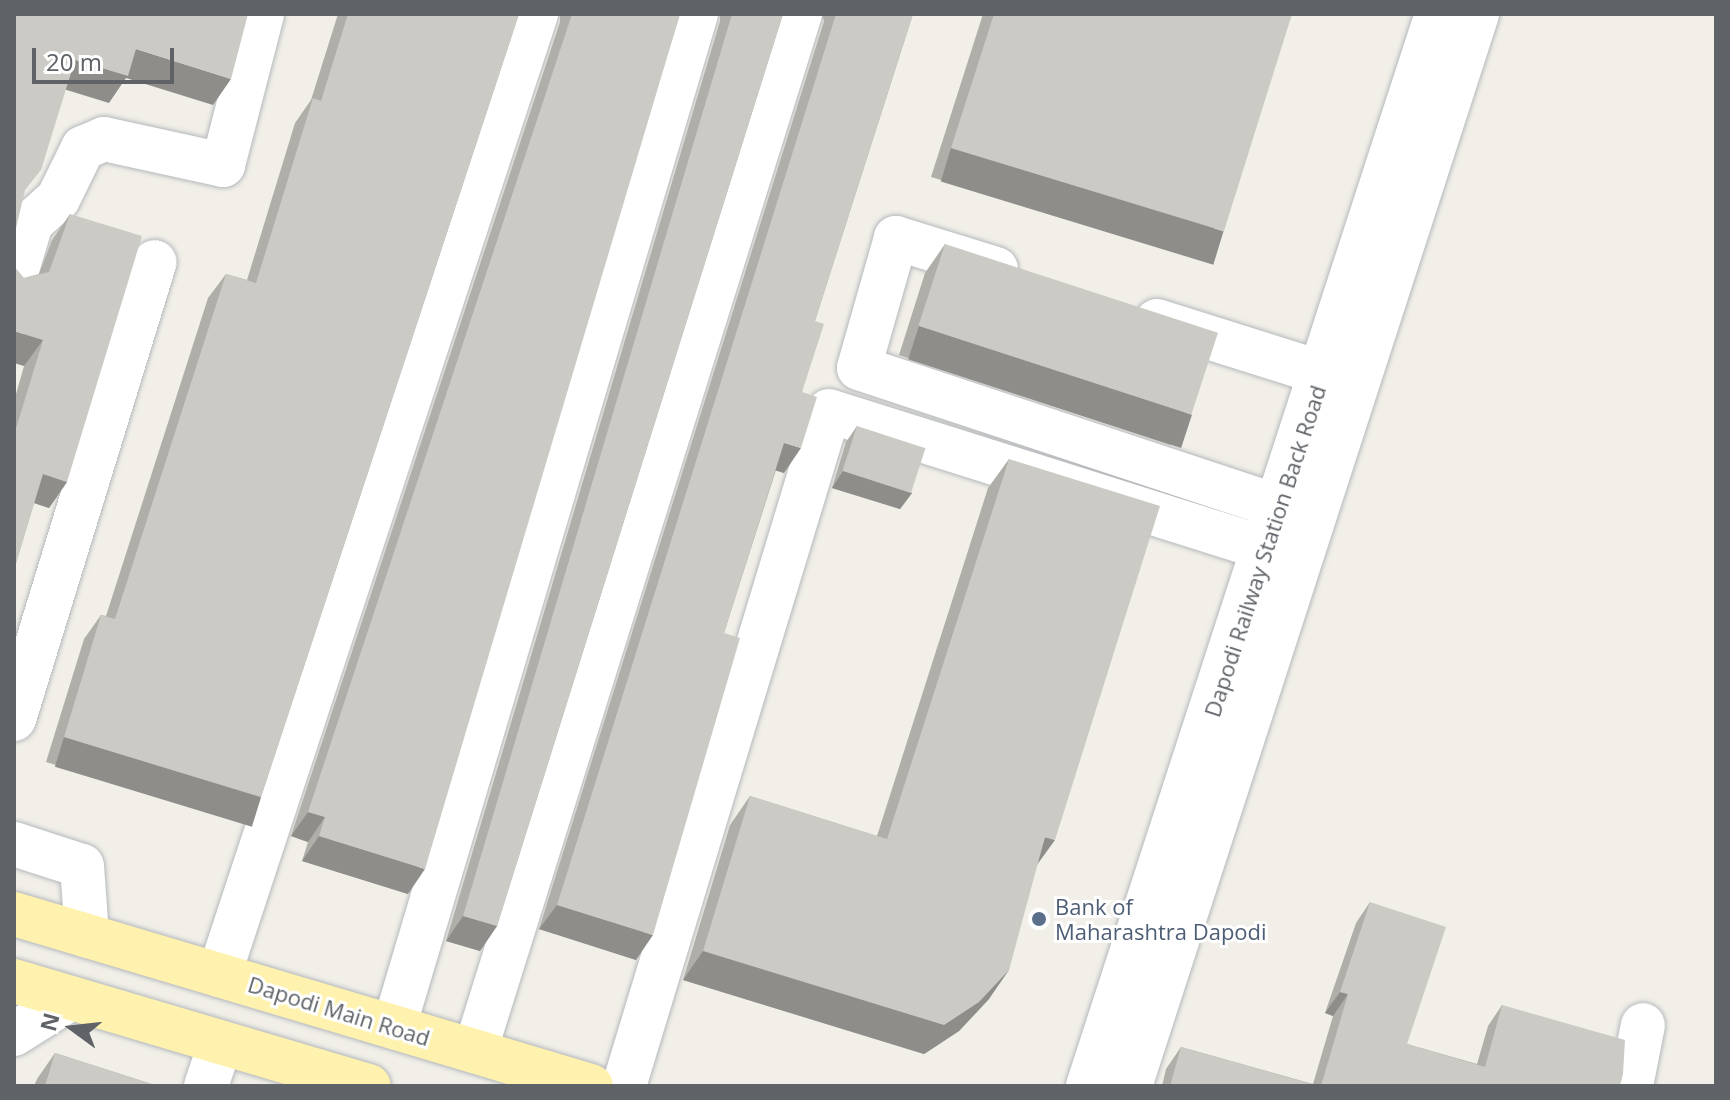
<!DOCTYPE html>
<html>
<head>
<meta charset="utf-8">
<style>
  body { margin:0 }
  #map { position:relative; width:1730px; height:1100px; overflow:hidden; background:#f1efe8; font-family:"Open Sans",sans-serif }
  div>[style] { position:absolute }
  .roads { filter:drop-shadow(0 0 2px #b5b8bc) drop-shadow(0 0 2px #b5b8bc) }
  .minor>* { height:44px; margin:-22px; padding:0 22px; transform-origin:22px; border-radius:22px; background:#fff }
  .major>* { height:44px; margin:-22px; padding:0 22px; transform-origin:22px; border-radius:22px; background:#fff2af }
  .wall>* { inset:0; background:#afaea9 }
  .shaded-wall>* { inset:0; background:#8f8d8a; transform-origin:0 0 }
  .building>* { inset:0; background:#cccac5; transform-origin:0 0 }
  .dots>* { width:22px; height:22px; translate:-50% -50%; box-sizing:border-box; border:4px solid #fff; border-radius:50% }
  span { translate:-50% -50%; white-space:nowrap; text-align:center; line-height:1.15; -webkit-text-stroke:6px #fff; paint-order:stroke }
  .street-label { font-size:22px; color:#5f6368 }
  .service-label { font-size:22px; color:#4e5e75 }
  .left { translate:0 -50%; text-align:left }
  .frame { position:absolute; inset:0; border:16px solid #5f6368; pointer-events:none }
  .north { position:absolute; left:32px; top:988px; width:80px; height:80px; -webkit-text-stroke:6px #fff; paint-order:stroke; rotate:285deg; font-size:22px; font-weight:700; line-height:32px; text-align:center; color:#5f6368 }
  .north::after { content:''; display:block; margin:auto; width:28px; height:36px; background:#5f6368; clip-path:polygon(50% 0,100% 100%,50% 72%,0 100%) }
  .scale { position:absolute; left:32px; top:48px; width:142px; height:36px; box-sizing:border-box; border:4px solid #5f6368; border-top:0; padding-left:10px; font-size:24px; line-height:28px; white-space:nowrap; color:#5f6368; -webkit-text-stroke:6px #fff; paint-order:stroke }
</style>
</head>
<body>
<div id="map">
  <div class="roads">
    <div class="minor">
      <i style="left:996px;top:269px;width:105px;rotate:-162.8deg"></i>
      <i style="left:896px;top:238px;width:135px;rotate:105.9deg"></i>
      <i style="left:859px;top:368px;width:443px;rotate:18.3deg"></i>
      <i style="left:14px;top:280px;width:59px;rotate:-73.4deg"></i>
      <i style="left:31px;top:223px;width:36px;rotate:-42deg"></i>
      <i style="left:58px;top:199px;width:57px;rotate:-63.9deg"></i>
      <i style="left:83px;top:148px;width:23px;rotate:-23deg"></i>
      <i style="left:104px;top:139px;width:122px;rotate:12.3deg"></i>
      <i style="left:223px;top:165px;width:156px;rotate:-75.5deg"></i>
      <i style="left:1157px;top:321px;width:173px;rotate:17.5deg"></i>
      <i style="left:14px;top:719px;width:478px;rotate:-72.9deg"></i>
      <i style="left:14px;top:844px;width:71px;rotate:17.9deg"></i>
      <i style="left:82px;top:866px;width:70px;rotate:85.9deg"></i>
      <i style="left:219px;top:975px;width:1012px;rotate:-71.74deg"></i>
      <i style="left:394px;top:1027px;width:1057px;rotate:-73.4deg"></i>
      <i style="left:14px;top:1034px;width:67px;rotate:-32.3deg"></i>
      <i style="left:475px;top:1051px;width:1087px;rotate:-72.6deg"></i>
      <i style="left:206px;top:1086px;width:46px;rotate:-71.2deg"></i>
      <i style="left:624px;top:1086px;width:705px;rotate:-73.11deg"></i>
      <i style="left:829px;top:411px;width:458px;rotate:17.5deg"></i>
      <i style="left:1088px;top:1086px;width:1127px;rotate:-71.97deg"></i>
      <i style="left:1130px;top:1086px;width:1127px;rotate:-72.06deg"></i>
      <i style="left:1631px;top:1086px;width:62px;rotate:-78.9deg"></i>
    </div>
    <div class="major">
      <i style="left:14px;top:914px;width:602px;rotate:16.6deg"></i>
      <i style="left:14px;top:981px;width:370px;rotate:16.5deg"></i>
    </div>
  </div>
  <div class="wall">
    <i style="clip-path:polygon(338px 14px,519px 14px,261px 797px,243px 822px,46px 762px,84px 639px,101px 615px,106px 616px,208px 298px,226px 274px,247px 280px,295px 123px,311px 100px)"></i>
    <i style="clip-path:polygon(560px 14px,680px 14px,408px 894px,302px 861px,308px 842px,291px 836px,560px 22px)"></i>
    <i style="clip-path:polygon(720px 14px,783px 14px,497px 926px,480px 951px,446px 941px,720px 21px)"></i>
    <i style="clip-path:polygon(822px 14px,913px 14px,815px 321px,802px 392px,784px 473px,776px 470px,724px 633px,636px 960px,539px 929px,824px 21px)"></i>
    <i style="clip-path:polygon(983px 14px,1292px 14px,1203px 260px,931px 177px)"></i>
    <i style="clip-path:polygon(70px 214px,67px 482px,49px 508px,34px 503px,14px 570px,14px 401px,24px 366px,24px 278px,39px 274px,52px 240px)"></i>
    <i style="clip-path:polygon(945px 244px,1191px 416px,1170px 445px,899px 355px,925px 273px)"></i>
    <i style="clip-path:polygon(857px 426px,912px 493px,900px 509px,832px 488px,846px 442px)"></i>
    <i style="clip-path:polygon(1009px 459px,1037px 865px,989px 999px,959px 1031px,924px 1054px,683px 980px,730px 825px,750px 796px,877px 836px,988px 488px)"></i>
    <i style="clip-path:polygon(1370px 902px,1407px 1044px,1477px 1064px,1488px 1026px,1502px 1005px,1620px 1086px,1162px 1086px,1166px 1069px,1181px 1047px,1313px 1084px,1333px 1016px,1325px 1013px,1356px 923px)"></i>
    <i style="clip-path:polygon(55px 1053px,158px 1086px,34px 1086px,37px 1079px)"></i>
  </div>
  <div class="shaded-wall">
    <i style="clip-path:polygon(136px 49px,231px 79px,213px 105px,126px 78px,109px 103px,57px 87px,75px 60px)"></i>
    <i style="left:951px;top:148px;width:285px;height:35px;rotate:17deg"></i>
    <i style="left:919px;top:326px;width:287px;height:35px;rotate:18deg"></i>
    <i style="clip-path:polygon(14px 331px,43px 340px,24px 366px,14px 363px)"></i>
    <i style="clip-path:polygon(784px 443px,801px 448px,784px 473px,767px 468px)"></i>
    <i style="clip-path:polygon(843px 471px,912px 493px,900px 509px,832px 488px)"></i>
    <i style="clip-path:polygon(43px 474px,67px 482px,49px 508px,25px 500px)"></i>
    <i style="left:64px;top:737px;width:206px;height:31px;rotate:17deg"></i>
    <i style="clip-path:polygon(308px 812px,325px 817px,308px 842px,291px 836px)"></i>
    <i style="clip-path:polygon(319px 836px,425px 869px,408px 894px,302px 861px)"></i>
    <i style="clip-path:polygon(1045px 837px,1055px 840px,1034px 869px)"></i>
    <i style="clip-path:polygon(557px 905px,653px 935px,636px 960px,539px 929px)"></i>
    <i style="clip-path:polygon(463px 916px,497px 926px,480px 951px,446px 941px)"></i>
    <i style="clip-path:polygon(703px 951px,1009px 970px,989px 999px,959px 1031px,924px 1054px,683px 980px)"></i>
    <i style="clip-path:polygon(1340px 992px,1348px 994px,1333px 1016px,1325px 1013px)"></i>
  </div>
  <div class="building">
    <i style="clip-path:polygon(14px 14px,248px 14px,231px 79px,136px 49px,128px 76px,75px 60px,41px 170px,25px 190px,14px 237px)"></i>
    <i style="clip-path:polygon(348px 14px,519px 14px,261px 797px,64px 737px,101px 615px,115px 619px,226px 274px,256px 283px,313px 98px,321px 101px)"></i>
    <i style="clip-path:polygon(572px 14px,680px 14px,425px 869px,319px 836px,325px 817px,308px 812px)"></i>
    <i style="clip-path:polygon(732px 14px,783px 14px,497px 926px,463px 916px)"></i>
    <i style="clip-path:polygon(836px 14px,913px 14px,815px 321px,824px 324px,802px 392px,817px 397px,801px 448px,784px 443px,724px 633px,740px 638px,653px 935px,557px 905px)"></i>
    <i style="clip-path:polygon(994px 14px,1292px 14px,1224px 231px,951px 148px)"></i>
    <i style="clip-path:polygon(70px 214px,142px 236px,67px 482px,43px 474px,14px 570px,14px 435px,43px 340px,14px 331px,14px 266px,24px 278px,49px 272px)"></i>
    <i style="left:945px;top:244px;width:287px;height:86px;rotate:18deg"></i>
    <i style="left:857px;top:426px;width:72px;height:47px;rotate:18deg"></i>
    <i style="clip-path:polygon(1009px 459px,1160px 506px,1055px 840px,1045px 837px,1009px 970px,979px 1002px,944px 1025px,703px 951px,750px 796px,887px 839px)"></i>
    <i style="clip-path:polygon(1370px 902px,1446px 927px,1407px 1044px,1485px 1067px,1502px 1005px,1625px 1040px,1623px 1074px,1620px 1086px,1321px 1086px,1348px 994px,1340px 992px)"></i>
    <i style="clip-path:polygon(1181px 1047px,1319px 1086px,1170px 1086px)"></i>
    <i style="clip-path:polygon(55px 1053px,158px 1086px,45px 1086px)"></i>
  </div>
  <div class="dots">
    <i style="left:1039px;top:919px;background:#5c6f8a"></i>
  </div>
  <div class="street-label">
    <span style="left:1265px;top:551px;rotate:-72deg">Dapodi Railway Station Back Road</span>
    <span style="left:339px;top:1011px;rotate:17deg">Dapodi Main Road</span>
  </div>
  <div class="service-label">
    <span class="left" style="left:1055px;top:919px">Bank of<br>Maharashtra Dapodi</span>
  </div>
  <div class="frame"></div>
  <div class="north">N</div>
  <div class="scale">20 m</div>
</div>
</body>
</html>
